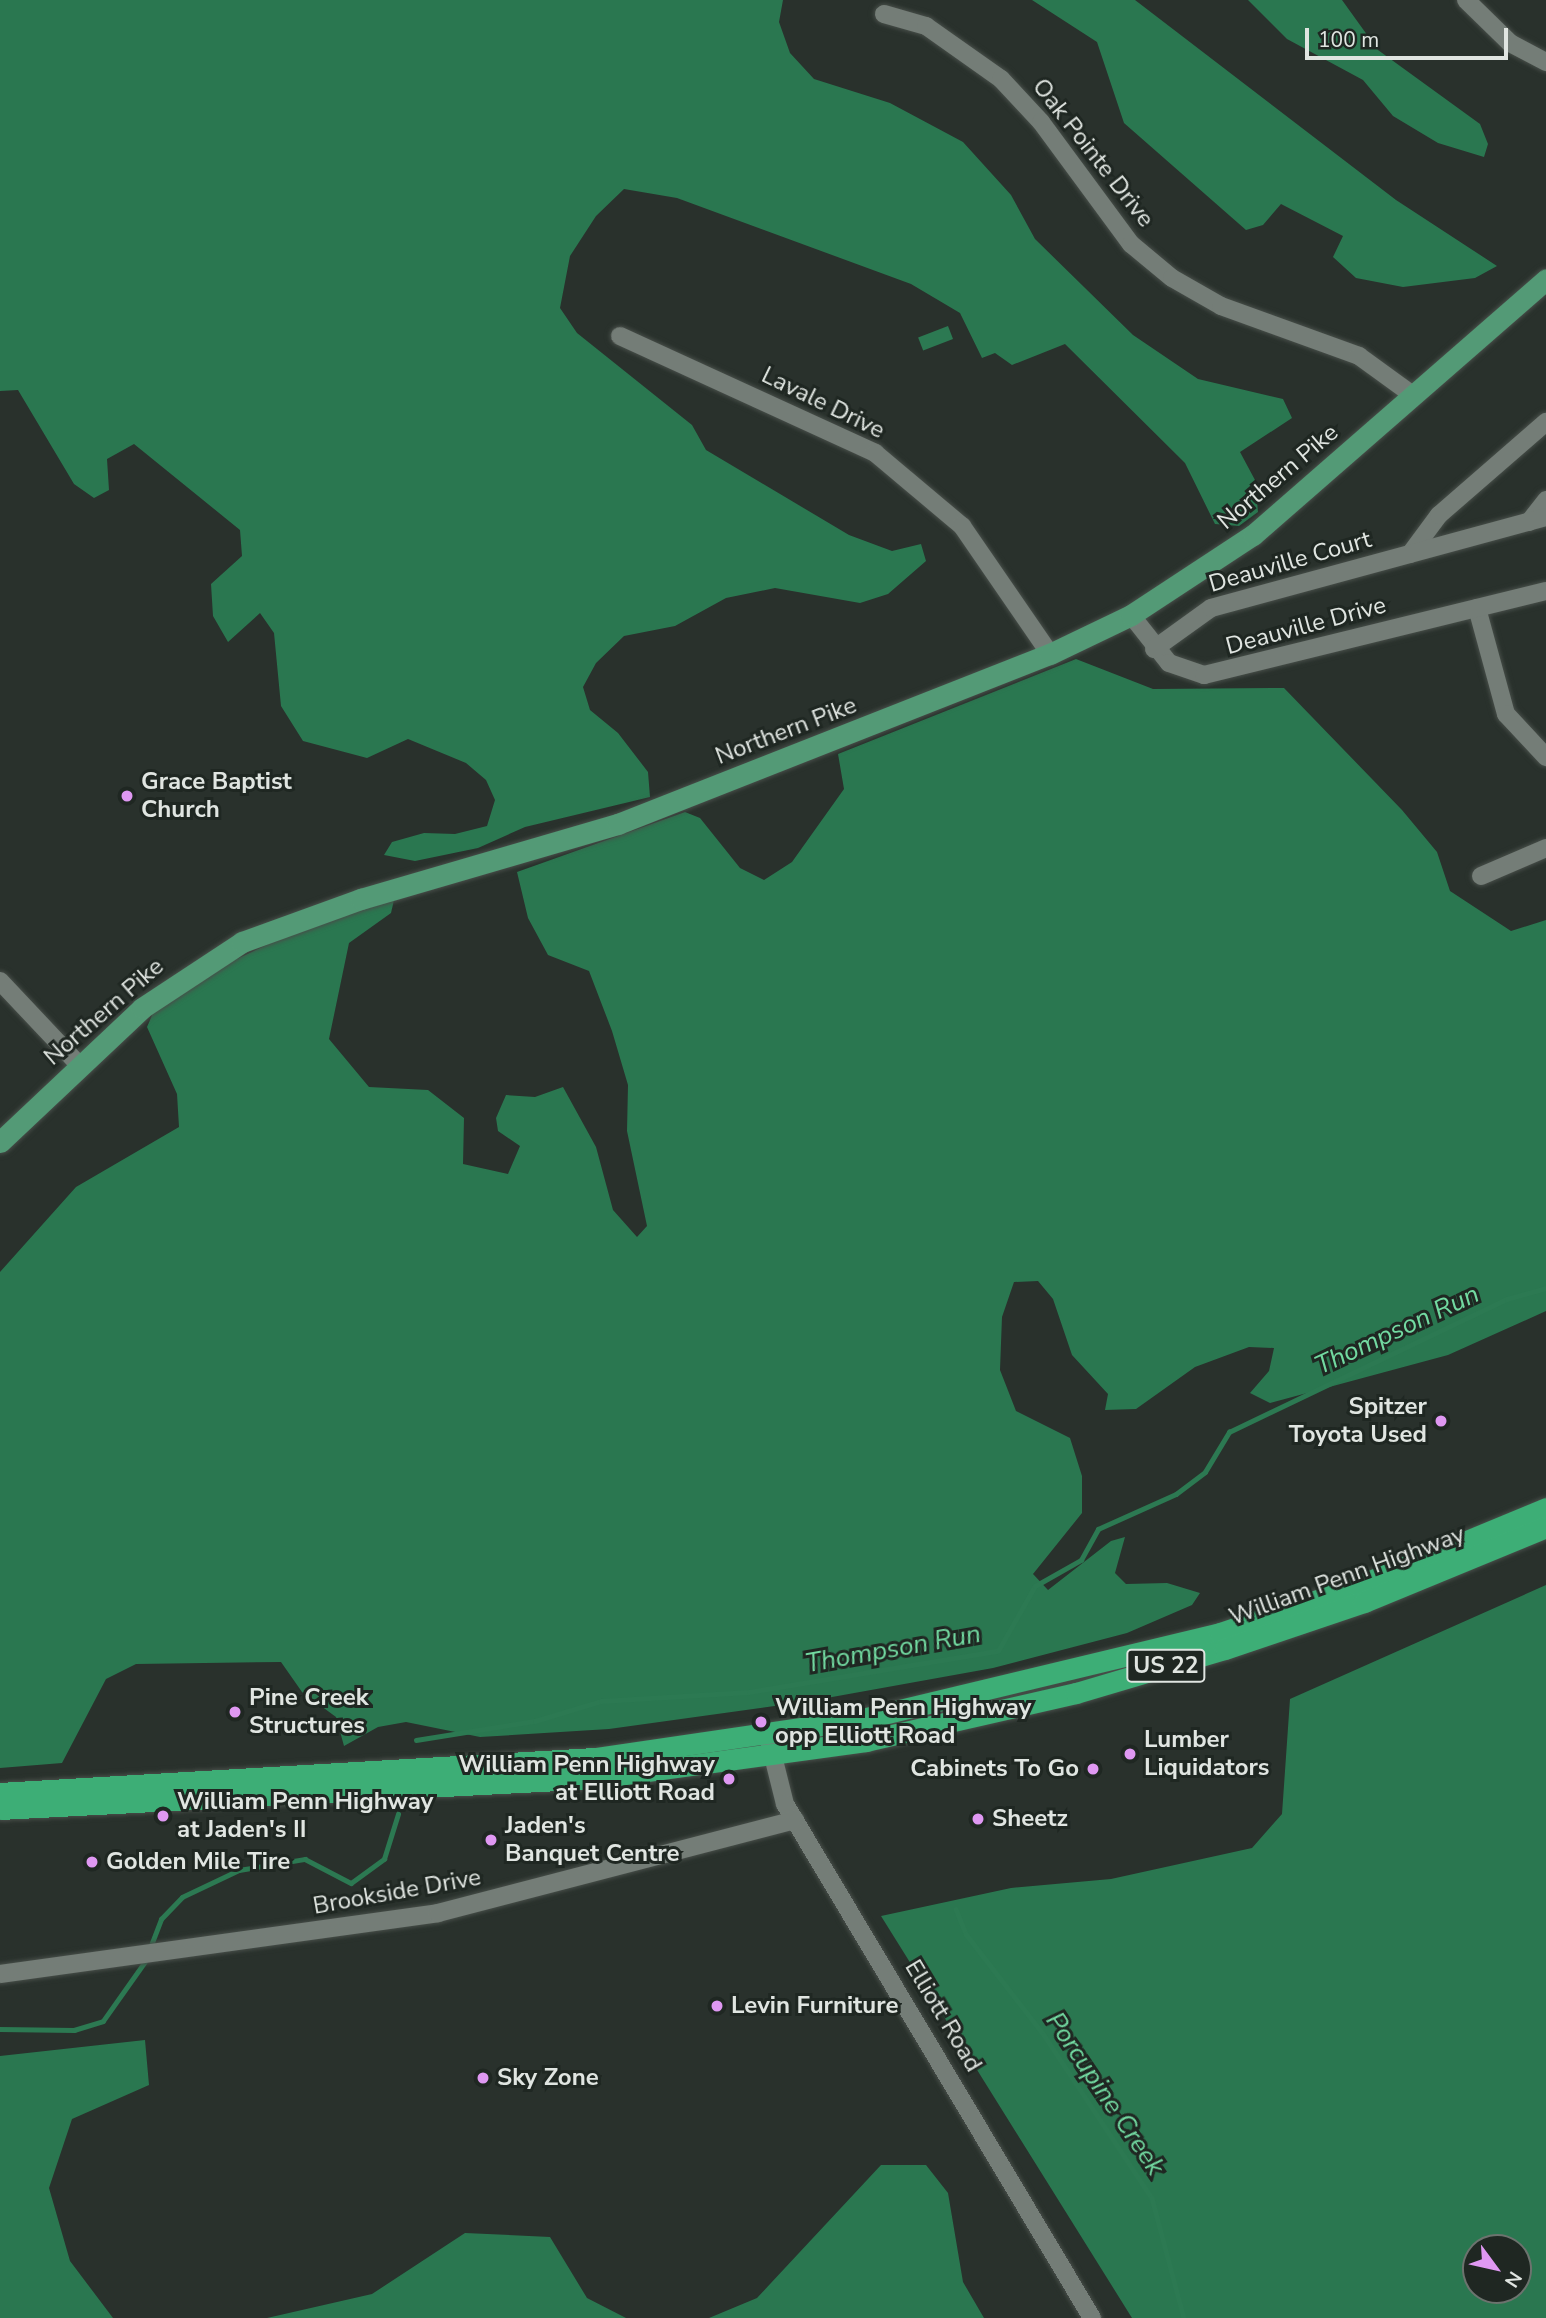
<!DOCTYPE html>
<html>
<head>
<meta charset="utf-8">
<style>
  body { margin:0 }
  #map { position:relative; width:1546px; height:2318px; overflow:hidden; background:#29312c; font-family:"Nunito Sans",sans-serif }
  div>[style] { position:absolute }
  .forest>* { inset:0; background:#2a7750 }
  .water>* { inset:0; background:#2c7952; transform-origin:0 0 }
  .stream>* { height:4.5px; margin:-2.25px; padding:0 2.25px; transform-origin:2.25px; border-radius:2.25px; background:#2c7952 }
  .roads { filter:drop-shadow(0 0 2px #474e49) drop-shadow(0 0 2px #474e49) }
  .minor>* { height:18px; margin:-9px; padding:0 9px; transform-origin:9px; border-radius:9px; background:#747d77 }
  .major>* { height:21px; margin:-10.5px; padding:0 10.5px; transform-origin:10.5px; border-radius:10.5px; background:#539a76 }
  .highway>* { height:21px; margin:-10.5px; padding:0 10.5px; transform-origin:10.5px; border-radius:10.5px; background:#3dae76 }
  .dots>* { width:19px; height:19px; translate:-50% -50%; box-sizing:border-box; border:4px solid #1f2722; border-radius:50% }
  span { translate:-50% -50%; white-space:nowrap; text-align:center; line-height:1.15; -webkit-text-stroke:6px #1f2722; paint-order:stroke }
  .shield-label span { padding:2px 5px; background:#1f2722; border:2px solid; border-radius:5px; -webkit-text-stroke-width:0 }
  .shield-label { font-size:23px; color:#e0e5e1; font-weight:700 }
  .street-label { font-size:24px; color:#e0e5e1 }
  .poi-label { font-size:24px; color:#e0e5e1; font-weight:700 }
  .left { translate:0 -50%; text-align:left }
  .right { translate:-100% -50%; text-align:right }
  .water-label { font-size:26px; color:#72daa1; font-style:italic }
  .north { position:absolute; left:1462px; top:2234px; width:70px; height:70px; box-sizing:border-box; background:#1f2722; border:2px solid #6c736e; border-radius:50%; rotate:123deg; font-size:19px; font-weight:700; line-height:28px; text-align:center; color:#e0e5e1 }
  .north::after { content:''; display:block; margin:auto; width:24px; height:32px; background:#df98f2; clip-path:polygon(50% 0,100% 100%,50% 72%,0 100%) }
  .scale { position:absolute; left:1305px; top:28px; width:203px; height:32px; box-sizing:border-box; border:4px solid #e0e5e1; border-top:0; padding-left:9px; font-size:21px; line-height:24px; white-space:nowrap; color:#e0e5e1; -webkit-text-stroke:5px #1f2722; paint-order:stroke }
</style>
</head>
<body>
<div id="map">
  <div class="forest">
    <i style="clip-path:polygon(0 0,783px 0,779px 22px,790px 53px,814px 79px,890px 103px,963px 142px,1011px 195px,1035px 239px,1133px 335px,1198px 379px,1283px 399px,1292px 418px,1240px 452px,1255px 480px,1258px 512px,1239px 526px,1215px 524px,1185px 463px,1065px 344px,1012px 365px,995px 353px,982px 358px,960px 313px,911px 284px,677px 198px,624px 189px,596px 216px,570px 256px,560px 308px,577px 333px,692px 425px,706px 450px,849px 535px,892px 551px,921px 544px,926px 561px,888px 594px,860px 603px,775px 588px,726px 598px,675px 626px,624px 636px,596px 663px,583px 687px,590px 710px,618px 733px,648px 772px,650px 797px,525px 827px,478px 848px,415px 861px,384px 855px,392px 842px,424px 833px,455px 834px,487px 826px,495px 800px,486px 780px,466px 763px,408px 739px,367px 758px,303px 741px,281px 706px,274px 633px,260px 613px,228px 642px,213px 616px,211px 584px,242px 556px,240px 530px,134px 444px,107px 459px,109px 490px,94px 498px,74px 484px,18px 390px,0 391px)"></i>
    <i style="clip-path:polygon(1032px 0,1135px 0,1396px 200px,1497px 266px,1475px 278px,1403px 287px,1356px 278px,1333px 257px,1343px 236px,1281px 204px,1263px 225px,1246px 230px,1124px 123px,1097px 42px)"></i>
    <i style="clip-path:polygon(1248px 0,1342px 0,1378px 50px,1480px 124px,1488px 144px,1484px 157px,1438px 143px,1393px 116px,1363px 80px,1287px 39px)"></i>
    <i style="clip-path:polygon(1076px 659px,1153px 689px,1284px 688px,1402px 810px,1437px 852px,1450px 891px,1511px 931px,1546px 920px,1546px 1311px,1448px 1355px,1270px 1403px,1250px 1393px,1269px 1371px,1274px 1348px,1249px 1347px,1195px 1367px,1136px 1409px,1105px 1410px,1108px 1394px,1072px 1355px,1053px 1299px,1038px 1281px,1014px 1282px,1002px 1317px,1000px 1370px,1016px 1411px,1070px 1438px,1082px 1476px,1082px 1513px,1033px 1574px,1048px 1590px,1111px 1541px,1125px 1537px,1115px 1573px,1126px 1584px,1167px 1583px,1200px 1593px,1192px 1605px,1127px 1633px,993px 1668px,810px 1701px,609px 1729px,480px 1737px,406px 1722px,378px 1727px,344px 1746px,336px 1717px,302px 1692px,281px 1662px,136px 1664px,106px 1679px,62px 1763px,0 1768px,0 1272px,76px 1187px,179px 1127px,177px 1094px,147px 1027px,153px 1013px,213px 970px,303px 928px,394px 900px,391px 913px,349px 943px,329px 1039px,369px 1087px,428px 1090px,464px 1118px,463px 1164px,508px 1174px,520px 1146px,498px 1131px,496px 1118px,506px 1095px,535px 1097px,563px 1087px,596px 1147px,613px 1210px,637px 1237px,647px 1226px,627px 1131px,628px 1085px,612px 1031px,589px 971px,548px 955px,528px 918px,517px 872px,685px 812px,700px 818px,740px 868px,764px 880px,792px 862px,844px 789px,838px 754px)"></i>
    <i style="clip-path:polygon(evenodd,1546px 1585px,1546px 2318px,1132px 2318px,881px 1916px,1011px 1888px,1111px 1879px,1252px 1848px,1282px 1814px,1290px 1699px,1546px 1585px,1476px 2248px,1518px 2248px,1518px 2290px,1476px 2290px,1476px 2248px)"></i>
    <i style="clip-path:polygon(145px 2040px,149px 2085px,72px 2119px,49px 2188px,70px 2261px,113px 2318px,0 2318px,0 2056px)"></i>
    <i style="clip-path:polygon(881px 2165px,926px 2165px,948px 2193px,963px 2282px,984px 2318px,709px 2318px,757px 2298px)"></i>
    <i style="clip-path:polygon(465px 2233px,550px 2237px,587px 2298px,626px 2318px,267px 2318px,372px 2294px)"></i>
  </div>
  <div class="water">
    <i style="left:948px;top:326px;width:14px;height:32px;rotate:69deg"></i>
  </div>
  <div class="stream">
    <i style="left:416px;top:1740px;width:121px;rotate:-9.1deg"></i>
    <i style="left:535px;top:1721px;width:69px;rotate:-16.9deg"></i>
    <i style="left:601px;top:1701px;width:148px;rotate:-3.5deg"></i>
    <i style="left:749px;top:1692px;width:252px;rotate:-9.4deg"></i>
    <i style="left:998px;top:1651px;width:75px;rotate:-60.4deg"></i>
    <i style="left:1035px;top:1586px;width:53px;rotate:-29.5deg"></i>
    <i style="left:1081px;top:1560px;width:35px;rotate:-61deg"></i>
    <i style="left:1098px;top:1529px;width:85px;rotate:-24.2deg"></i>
    <i style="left:1176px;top:1494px;width:36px;rotate:-37deg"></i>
    <i style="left:1205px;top:1472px;width:47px;rotate:-59deg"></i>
    <i style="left:1229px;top:1432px;width:308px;rotate:-25.6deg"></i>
    <i style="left:1507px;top:1299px;width:41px;rotate:-15.8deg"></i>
    <i style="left:956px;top:1909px;width:27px;rotate:68deg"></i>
    <i style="left:966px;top:1934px;width:128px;rotate:52.3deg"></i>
    <i style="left:1044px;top:2035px;width:196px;rotate:56.5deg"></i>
    <i style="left:1152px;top:2198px;width:124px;rotate:75.1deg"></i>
    <i style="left:150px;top:1948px;width:31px;rotate:-69deg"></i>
    <i style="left:161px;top:1919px;width:30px;rotate:-46deg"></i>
    <i style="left:182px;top:1897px;width:63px;rotate:-25.3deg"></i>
    <i style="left:239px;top:1870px;width:67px;rotate:-9.5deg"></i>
    <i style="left:305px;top:1859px;width:52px;rotate:27.6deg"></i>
    <i style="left:351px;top:1883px;width:41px;rotate:-36deg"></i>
    <i style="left:384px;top:1859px;width:47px;rotate:-72.7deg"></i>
    <i style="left:0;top:2029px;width:74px;rotate:0.8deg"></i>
    <i style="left:74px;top:2030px;width:30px;rotate:-17deg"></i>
    <i style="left:103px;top:2021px;width:75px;rotate:-54.8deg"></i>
  </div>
  <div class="roads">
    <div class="minor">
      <i style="left:1466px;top:0;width:62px;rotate:44.3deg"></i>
      <i style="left:1510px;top:43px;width:41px;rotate:27.8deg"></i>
      <i style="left:884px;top:14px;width:44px;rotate:15.9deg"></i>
      <i style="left:926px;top:26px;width:92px;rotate:35.2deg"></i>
      <i style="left:1001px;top:79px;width:59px;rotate:47.1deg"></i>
      <i style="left:1041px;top:122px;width:152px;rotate:53.6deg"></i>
      <i style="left:1131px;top:244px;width:53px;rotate:39.7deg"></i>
      <i style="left:1172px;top:278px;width:56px;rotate:29.7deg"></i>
      <i style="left:1221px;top:306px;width:147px;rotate:19.9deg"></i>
      <i style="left:1359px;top:356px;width:68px;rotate:36deg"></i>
      <i style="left:620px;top:336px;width:281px;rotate:24.6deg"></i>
      <i style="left:875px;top:453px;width:114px;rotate:40deg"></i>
      <i style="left:962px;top:526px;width:155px;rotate:55.5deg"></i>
      <i style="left:1529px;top:522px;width:28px;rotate:-52deg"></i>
      <i style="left:1410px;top:554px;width:49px;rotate:-53.4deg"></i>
      <i style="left:1439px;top:515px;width:142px;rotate:-41deg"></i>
      <i style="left:1477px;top:608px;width:110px;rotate:74.7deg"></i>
      <i style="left:1506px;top:714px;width:59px;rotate:47.1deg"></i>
      <i style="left:1131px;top:615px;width:61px;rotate:51.6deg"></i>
      <i style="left:1169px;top:663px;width:37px;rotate:19deg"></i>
      <i style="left:1204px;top:675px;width:352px;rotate:-13.8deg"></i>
      <i style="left:1154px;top:649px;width:70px;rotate:-35.7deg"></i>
      <i style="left:1211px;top:608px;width:347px;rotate:-15.2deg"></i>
      <i style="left:1481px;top:876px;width:71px;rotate:-23.3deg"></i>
      <i style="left:0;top:981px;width:117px;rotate:46.7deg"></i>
      <i style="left:769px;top:1740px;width:66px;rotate:76deg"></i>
      <i style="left:785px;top:1804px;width:599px;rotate:59.15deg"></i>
      <i style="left:0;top:1974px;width:442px;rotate:-7.9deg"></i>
      <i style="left:438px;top:1913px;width:369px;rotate:-14.6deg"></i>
    </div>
    <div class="major">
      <i style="left:0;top:1142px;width:195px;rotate:-43.3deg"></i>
      <i style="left:142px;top:1008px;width:120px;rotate:-33.4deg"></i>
      <i style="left:242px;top:942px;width:127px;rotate:-19.9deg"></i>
      <i style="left:361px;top:899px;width:268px;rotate:-16.3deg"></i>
      <i style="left:618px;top:824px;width:464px;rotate:-21.5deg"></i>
      <i style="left:1050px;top:654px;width:90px;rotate:-25.7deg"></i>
      <i style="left:1131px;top:615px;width:146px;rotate:-33.3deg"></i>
      <i style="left:1253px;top:535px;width:389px;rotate:-41.1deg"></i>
    </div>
    <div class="highway">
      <i style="left:0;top:1793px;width:596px;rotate:-3.37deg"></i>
      <i style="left:595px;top:1758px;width:270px;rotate:-8.3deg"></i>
      <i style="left:862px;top:1719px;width:368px;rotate:-13.5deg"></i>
      <i style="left:1220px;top:1633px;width:146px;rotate:-18.8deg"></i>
      <i style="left:1358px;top:1586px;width:204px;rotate:-22.5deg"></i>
      <i style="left:0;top:1809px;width:598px;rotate:-2.97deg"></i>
      <i style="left:597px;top:1778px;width:272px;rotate:-7.8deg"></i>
      <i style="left:866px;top:1741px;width:215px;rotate:-12.9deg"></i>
      <i style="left:1076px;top:1693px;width:155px;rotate:-16.5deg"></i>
      <i style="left:1225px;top:1649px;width:147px;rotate:-18.7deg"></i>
      <i style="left:1364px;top:1602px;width:197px;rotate:-22.4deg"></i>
    </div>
  </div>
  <div class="dots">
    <i style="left:127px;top:796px;background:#df98f2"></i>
    <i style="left:1441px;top:1421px;background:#df98f2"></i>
    <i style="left:235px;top:1712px;background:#df98f2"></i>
    <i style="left:761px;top:1722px;background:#df98f2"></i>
    <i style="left:1130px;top:1754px;background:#df98f2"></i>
    <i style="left:1093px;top:1769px;background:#df98f2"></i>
    <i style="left:729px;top:1779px;background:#df98f2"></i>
    <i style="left:163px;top:1816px;background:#df98f2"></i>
    <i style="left:978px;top:1819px;background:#df98f2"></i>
    <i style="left:491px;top:1840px;background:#df98f2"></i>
    <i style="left:92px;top:1862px;background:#df98f2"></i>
    <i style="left:717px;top:2006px;background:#df98f2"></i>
    <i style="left:483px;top:2078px;background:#df98f2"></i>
  </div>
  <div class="shield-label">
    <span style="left:1166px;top:1666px">US 22</span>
  </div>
  <div class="street-label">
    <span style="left:1093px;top:153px;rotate:52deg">Oak Pointe Drive</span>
    <span style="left:823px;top:403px;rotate:26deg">Lavale Drive</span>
    <span style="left:1278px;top:477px;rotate:-40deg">Northern Pike</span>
    <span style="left:1290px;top:562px;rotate:-16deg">Deauville Court</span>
    <span style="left:1306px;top:626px;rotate:-15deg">Deauville Drive</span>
    <span style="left:786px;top:731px;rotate:-21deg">Northern Pike</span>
    <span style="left:104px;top:1012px;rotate:-41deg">Northern Pike</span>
    <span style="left:1347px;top:1576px;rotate:-20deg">William Penn Highway</span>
    <span style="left:397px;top:1892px;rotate:-10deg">Brookside Drive</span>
    <span style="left:943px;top:2016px;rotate:59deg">Elliott Road</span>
  </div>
  <div class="poi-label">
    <span class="left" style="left:141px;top:796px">Grace Baptist<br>Church</span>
    <span class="right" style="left:1427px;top:1421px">Spitzer<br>Toyota Used</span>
    <span class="left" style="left:249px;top:1712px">Pine Creek<br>Structures</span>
    <span class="left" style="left:775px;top:1722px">William Penn Highway<br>opp Elliott Road</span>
    <span class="left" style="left:1144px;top:1754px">Lumber<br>Liquidators</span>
    <span class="right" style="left:715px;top:1779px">William Penn Highway<br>at Elliott Road</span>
    <span class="right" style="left:1079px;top:1769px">Cabinets To Go</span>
    <span class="left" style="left:177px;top:1816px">William Penn Highway<br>at Jaden's II</span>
    <span class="left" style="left:992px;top:1819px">Sheetz</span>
    <span class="left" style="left:505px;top:1840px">Jaden's<br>Banquet Centre</span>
    <span class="left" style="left:106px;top:1862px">Golden Mile Tire</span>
    <span class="left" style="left:731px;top:2006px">Levin Furniture</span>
    <span class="left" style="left:497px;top:2078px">Sky Zone</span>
  </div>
  <div class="water-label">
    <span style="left:1397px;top:1330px;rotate:-25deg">Thompson Run</span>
    <span style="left:893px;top:1649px;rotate:-10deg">Thompson Run</span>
    <span style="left:1105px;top:2094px;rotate:56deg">Porcupine Creek</span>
  </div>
  <div class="north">N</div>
  <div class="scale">100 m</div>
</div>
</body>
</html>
